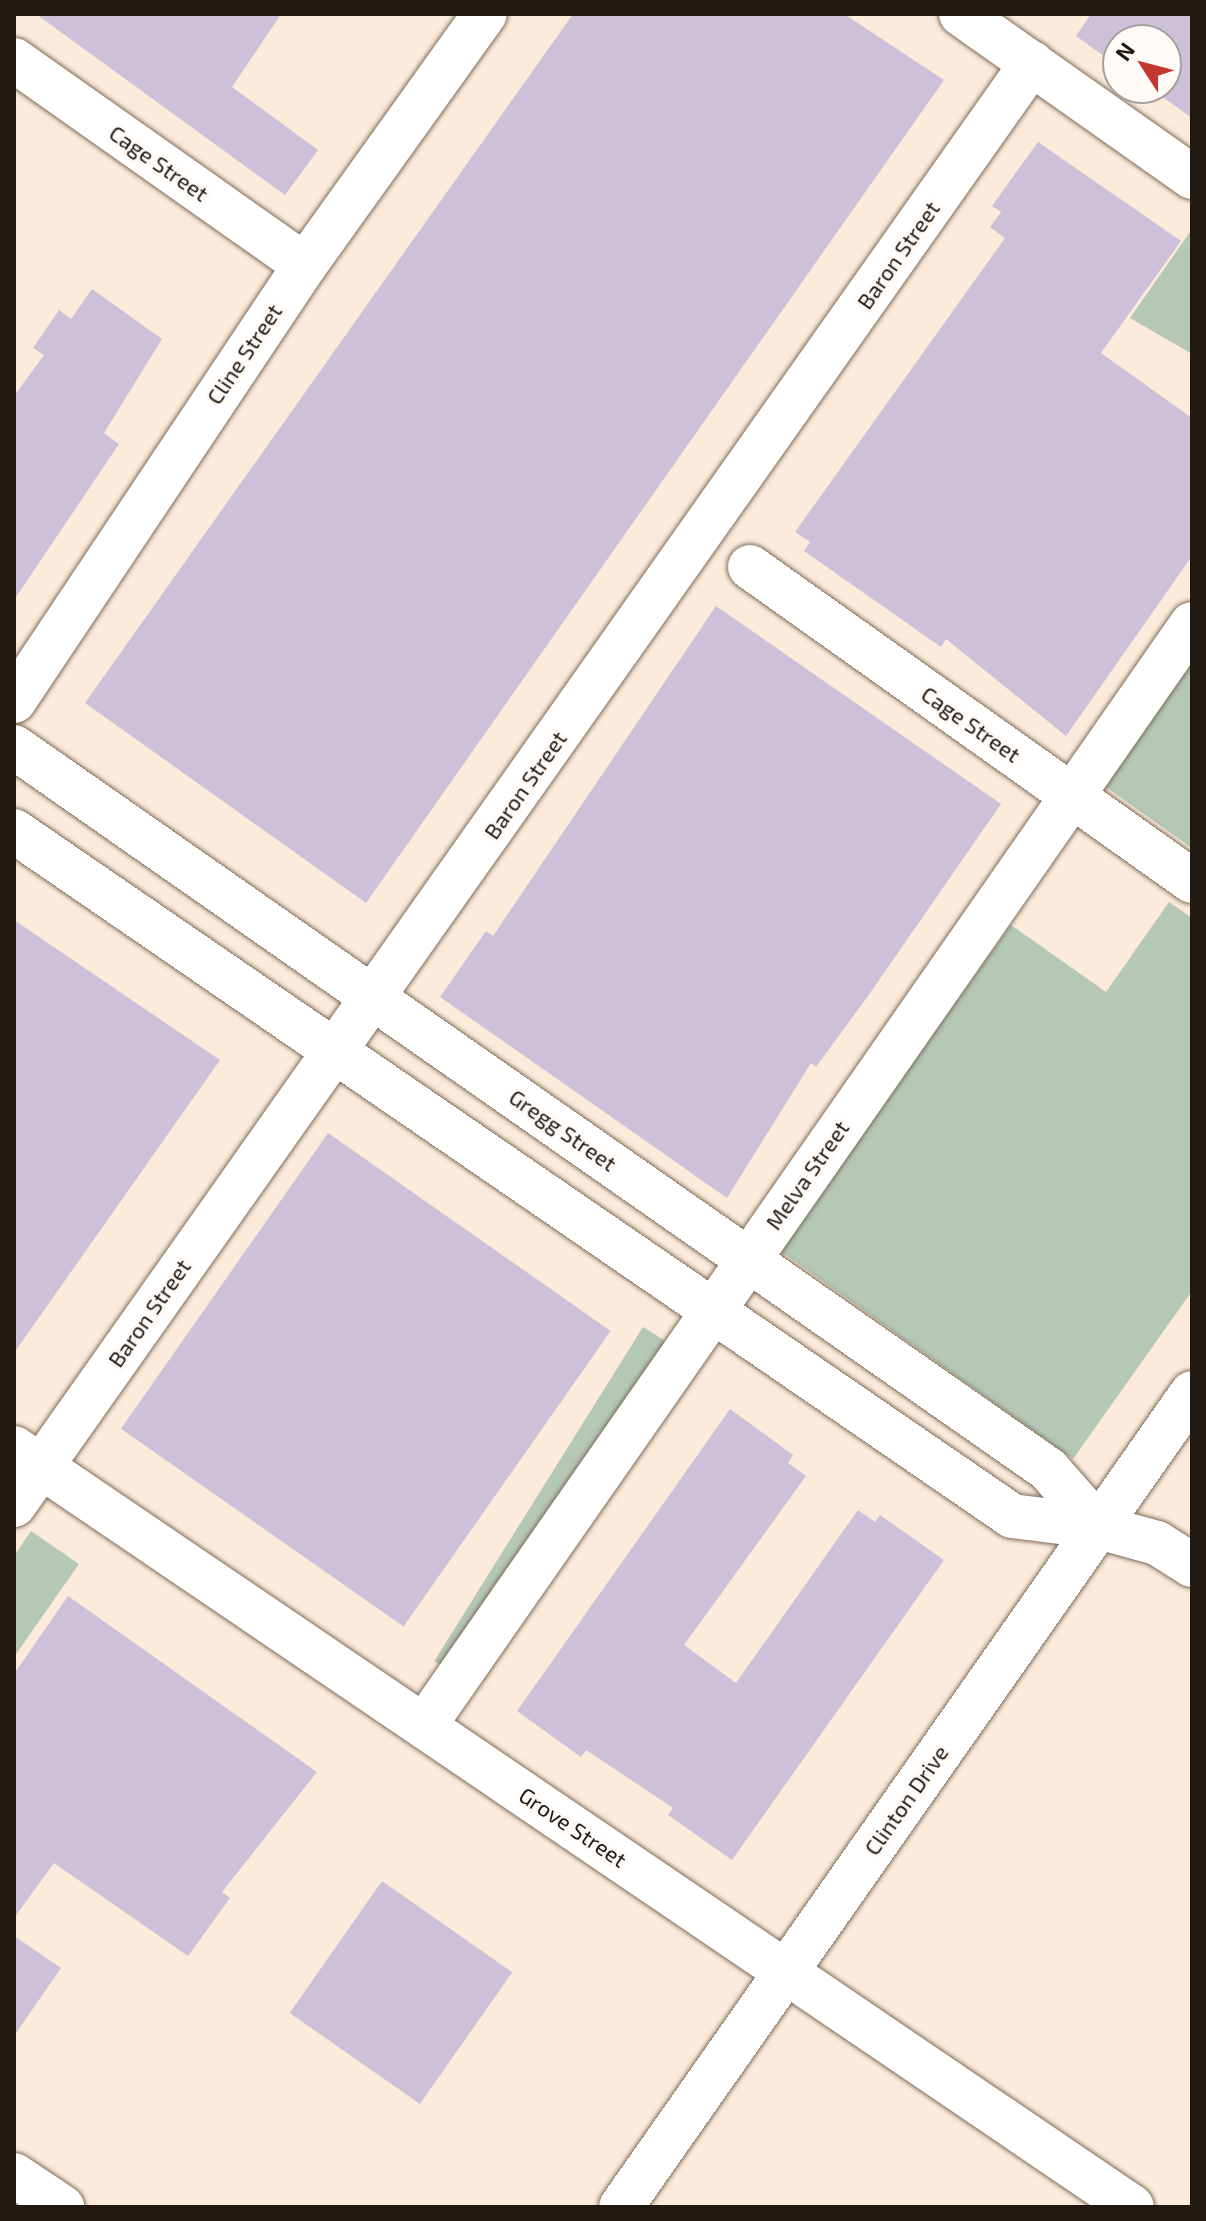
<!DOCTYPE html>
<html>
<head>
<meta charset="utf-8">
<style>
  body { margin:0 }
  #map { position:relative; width:1206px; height:2221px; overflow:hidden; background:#fceada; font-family:"Exo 2",sans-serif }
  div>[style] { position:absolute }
  .green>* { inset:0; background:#b4c8b5; transform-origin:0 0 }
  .building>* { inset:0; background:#cdc1d9; transform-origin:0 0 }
  .roads { filter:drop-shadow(0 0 2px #7e6b59) drop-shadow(0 0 2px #7e6b59) }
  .minor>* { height:44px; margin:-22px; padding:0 22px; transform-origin:22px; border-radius:22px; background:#fff }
  .major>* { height:44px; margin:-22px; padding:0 22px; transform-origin:22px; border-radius:22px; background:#fff }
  span { translate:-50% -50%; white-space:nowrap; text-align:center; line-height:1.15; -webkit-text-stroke:7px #fffaf6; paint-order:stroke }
  .street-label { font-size:22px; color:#201811 }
  .frame { position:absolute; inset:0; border:16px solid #201811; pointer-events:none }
  .north { position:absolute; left:1102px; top:24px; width:80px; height:80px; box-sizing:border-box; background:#fffaf6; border:2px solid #a6a09a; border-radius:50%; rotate:306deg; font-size:22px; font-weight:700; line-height:32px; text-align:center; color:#201811 }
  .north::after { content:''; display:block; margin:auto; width:28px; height:36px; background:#c4362f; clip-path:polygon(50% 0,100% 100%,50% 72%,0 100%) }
</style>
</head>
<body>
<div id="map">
  <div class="green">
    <i style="clip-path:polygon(1192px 229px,1192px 354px,1130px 318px)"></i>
    <i style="clip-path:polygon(1192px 660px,1192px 848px,1103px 785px)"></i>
    <i style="clip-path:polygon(1169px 902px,1192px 918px,1192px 1291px,1073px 1459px,779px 1250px,1011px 925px,1106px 992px)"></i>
    <i style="left:643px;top:1327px;width:32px;height:394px;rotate:32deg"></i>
    <i style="clip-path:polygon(31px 1531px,79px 1564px,14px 1657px,14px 1556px)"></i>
  </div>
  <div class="building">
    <i style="clip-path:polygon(36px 14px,281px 14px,232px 87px,318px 150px,285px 195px)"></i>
    <i style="clip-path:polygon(573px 14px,844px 14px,944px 80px,366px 903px,85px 703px)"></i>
    <i style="clip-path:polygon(1091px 14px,1192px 14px,1192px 118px,1150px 88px,1166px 88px,1166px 40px,1118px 40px,1118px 66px,1076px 36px)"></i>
    <i style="clip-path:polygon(1038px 142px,1181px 241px,1101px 353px,1192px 418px,1192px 556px,1066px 736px,946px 639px,941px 647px,804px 551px,810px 542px,795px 532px,1005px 238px,990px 227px,1001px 212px,992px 206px)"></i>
    <i style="clip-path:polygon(92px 289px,162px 339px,104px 433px,119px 444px,14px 600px,14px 396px,44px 355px,33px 348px,59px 310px,71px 319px)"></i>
    <i style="clip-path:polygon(716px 606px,1001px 804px,868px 996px,816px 1067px,811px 1063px,727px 1198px,440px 997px,486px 931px,493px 936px)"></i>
    <i style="clip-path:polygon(14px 920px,220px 1060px,14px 1353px)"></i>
    <i style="left:328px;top:1133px;width:345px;height:361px;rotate:35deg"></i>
    <i style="clip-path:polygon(730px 1409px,793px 1455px,788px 1463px,806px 1476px,684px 1645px,736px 1683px,858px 1510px,875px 1522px,880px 1515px,944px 1560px,732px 1860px,668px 1815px,673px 1808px,586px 1750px,581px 1757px,517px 1711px)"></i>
    <i style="clip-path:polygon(68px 1596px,317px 1772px,222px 1892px,230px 1898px,188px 1956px,54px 1863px,14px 1918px,14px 1674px)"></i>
    <i style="left:382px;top:1881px;width:159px;height:161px;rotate:35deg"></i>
    <i style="clip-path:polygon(14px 1936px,61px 1968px,14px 2036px)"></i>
  </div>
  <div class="roads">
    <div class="minor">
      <i style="left:961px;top:14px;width:283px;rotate:35.2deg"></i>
      <i style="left:14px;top:60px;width:356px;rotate:35.2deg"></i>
      <i style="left:750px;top:567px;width:542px;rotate:35.39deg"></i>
      <i style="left:14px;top:701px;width:524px;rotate:-56.28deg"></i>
      <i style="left:305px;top:265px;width:309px;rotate:-54.4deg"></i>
      <i style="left:14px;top:747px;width:1261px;rotate:34.93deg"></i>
      <i style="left:1048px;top:1469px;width:77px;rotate:48.7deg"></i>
      <i style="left:14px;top:831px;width:1210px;rotate:34.46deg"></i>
      <i style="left:1012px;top:1516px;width:88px;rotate:7.2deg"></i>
      <i style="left:1099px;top:1527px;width:60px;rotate:15.4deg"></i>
      <i style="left:1157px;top:1543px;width:41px;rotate:32.2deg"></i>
      <i style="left:14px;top:1448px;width:1351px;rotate:34.17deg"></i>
      <i style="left:14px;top:1505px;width:1765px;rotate:-54.78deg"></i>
      <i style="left:424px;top:1726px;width:1343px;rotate:-55.13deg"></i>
      <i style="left:14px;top:2175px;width:58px;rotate:33.7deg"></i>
    </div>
    <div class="major">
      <i style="left:621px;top:2207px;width:994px;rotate:-54.95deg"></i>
    </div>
  </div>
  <div class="street-label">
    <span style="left:159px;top:163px;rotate:35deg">Cage Street</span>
    <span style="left:898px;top:255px;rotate:-55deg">Baron Street</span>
    <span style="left:244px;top:354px;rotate:-56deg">Cline Street</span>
    <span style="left:971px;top:724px;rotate:35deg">Cage Street</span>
    <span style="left:525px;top:785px;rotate:-55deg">Baron Street</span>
    <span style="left:563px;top:1130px;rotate:35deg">Gregg Street</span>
    <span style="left:807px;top:1175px;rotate:-55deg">Melva Street</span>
    <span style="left:149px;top:1313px;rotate:-55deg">Baron Street</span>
    <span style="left:906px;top:1800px;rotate:-55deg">Clinton Drive</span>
    <span style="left:573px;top:1827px;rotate:34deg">Grove Street</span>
  </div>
  <div class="frame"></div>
  <div class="north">N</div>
</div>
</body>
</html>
